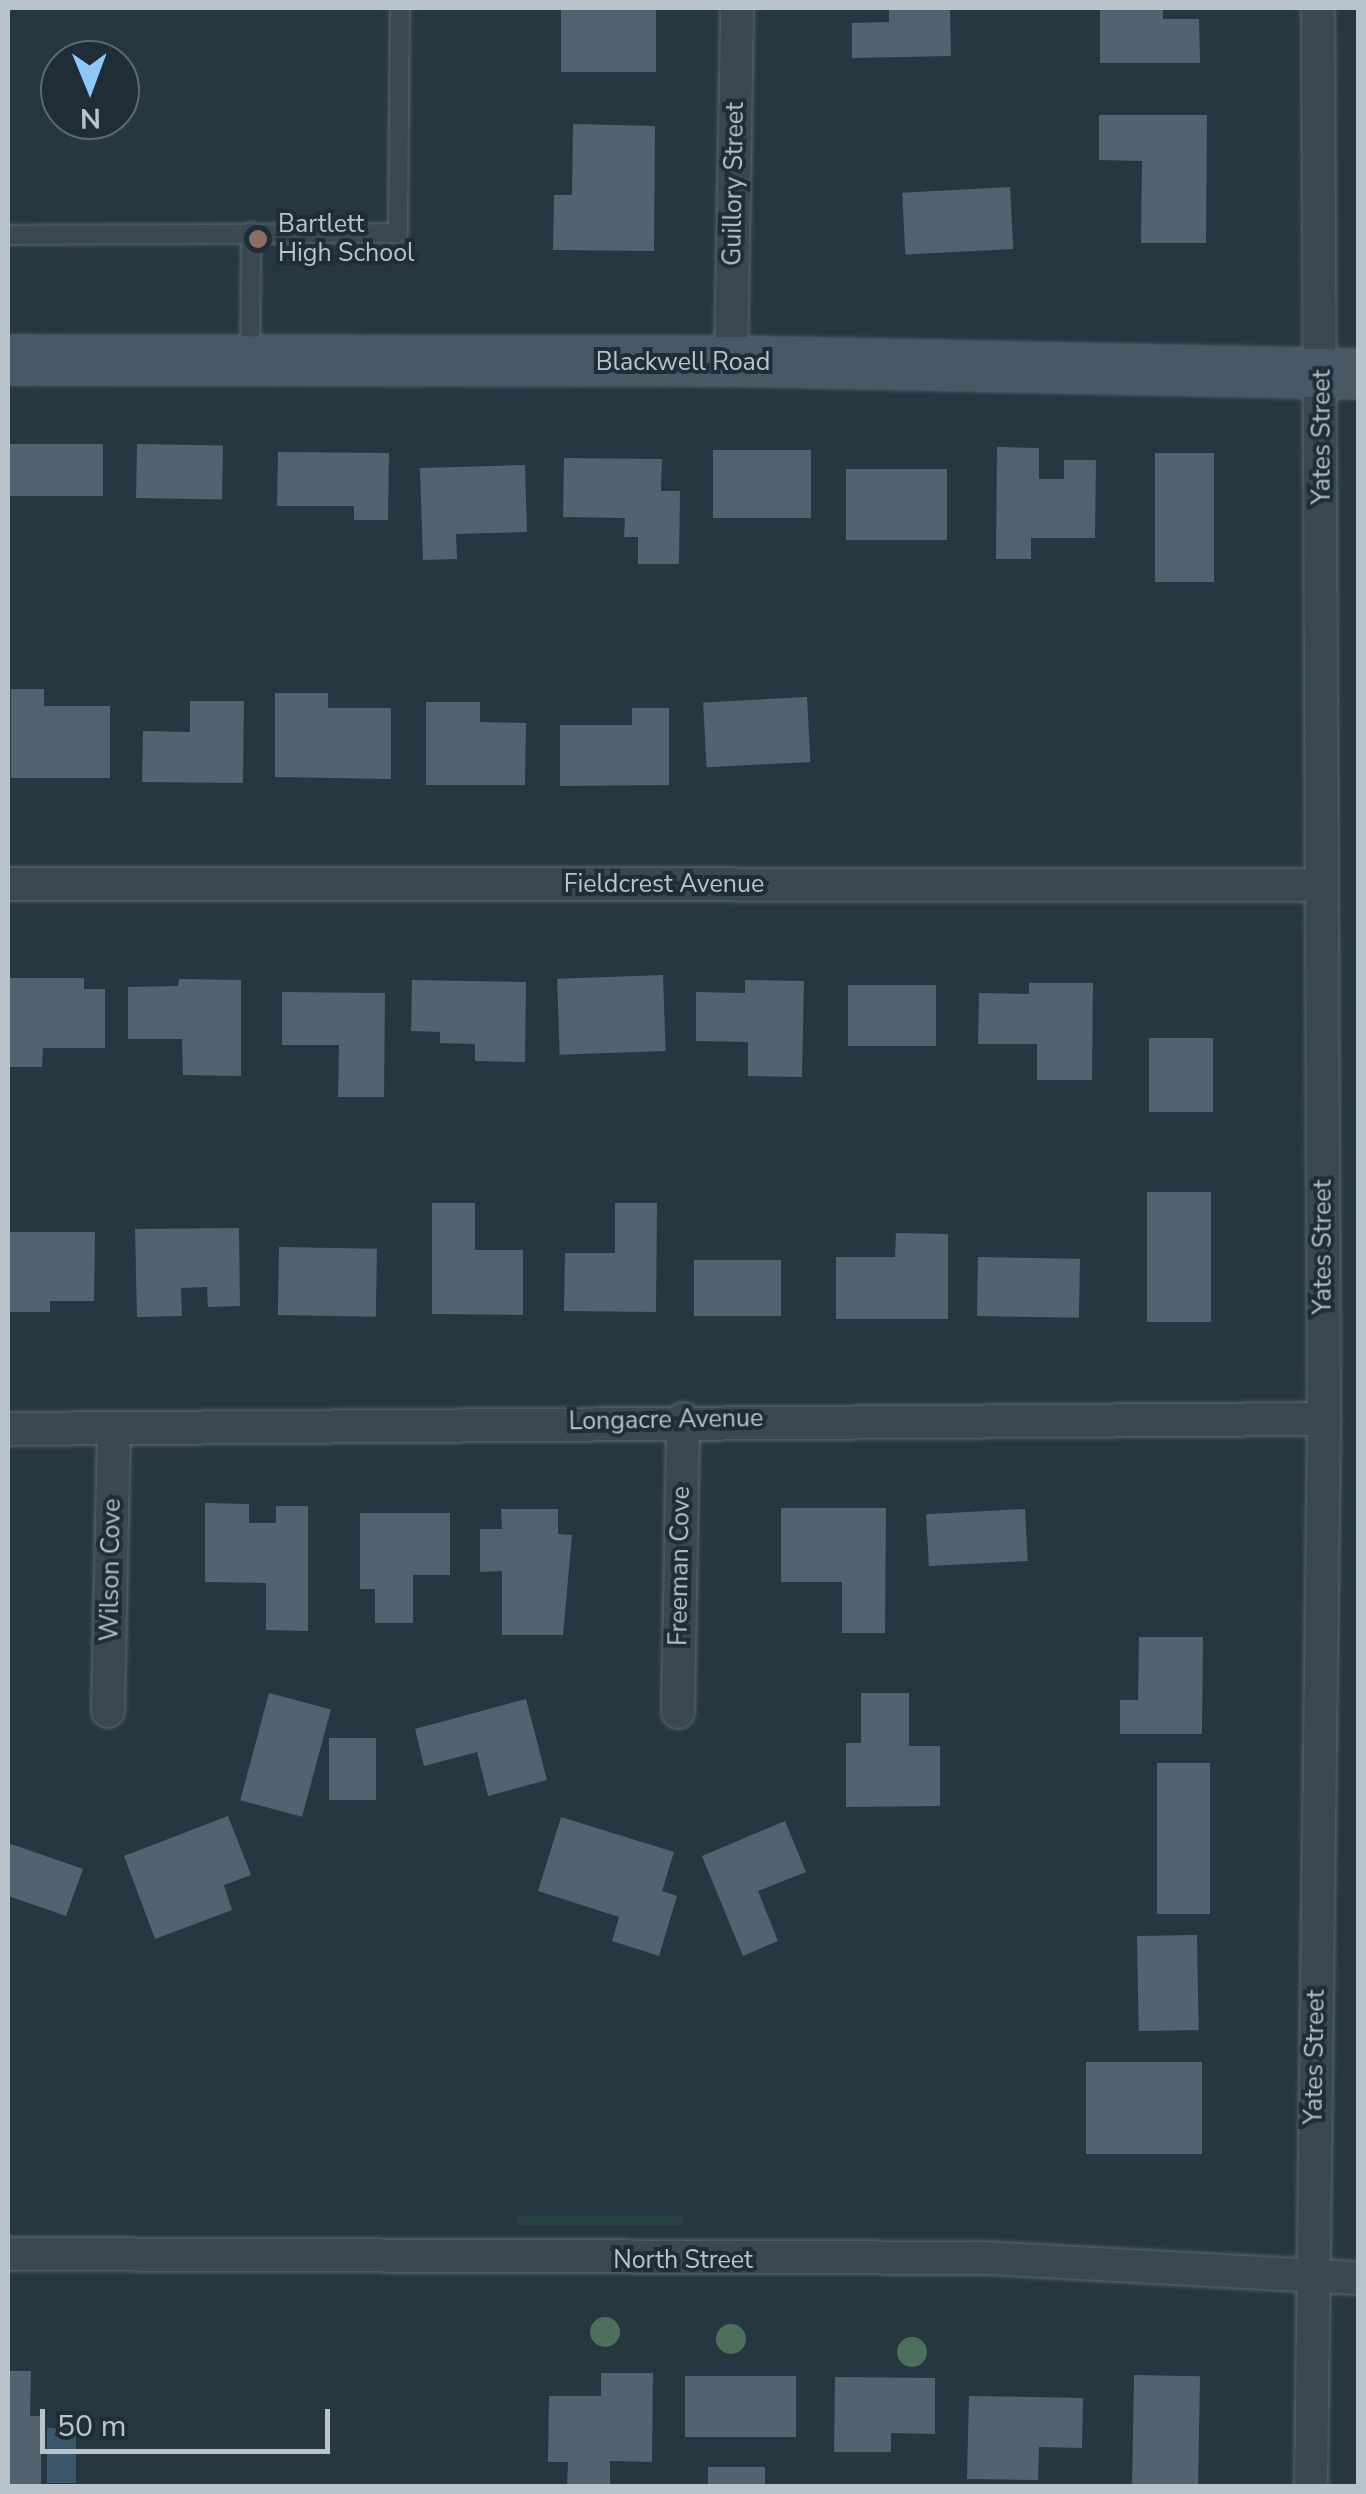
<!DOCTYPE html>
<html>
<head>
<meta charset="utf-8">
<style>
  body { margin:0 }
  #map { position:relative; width:1366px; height:2494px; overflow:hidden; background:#263742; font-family:"Nunito Sans",sans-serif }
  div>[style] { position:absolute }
  .green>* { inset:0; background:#284342; transform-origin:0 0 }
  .water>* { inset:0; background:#3c576b; transform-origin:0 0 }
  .building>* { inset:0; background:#52626f; transform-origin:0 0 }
  .roads { filter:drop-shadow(0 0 2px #59666f) drop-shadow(0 0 2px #59666f) }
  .lane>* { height:18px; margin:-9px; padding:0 9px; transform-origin:9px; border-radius:9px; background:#3b4852 }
  .street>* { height:32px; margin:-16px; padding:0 16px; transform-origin:16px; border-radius:16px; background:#3b4852 }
  .secondary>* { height:48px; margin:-24px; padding:0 24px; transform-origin:24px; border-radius:24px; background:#495865 }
  .trees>* { width:30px; height:30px; margin:-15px; border-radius:50%; background:#4e6f5c }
  .dots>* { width:28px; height:28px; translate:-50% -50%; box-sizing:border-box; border:5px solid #1f2d37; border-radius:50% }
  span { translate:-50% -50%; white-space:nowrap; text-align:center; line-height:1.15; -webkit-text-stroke:8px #1f2d37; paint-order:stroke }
  .street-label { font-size:25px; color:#b8c3cc }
  .poi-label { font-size:25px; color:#b8c3cc }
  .left { translate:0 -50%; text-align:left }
  .frame { position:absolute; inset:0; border:10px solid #b8c3cc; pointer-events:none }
  .north { position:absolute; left:40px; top:40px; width:100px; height:100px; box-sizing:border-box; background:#1f2d37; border:2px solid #5c6973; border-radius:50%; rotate:179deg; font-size:28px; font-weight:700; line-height:40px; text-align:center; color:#b8c3cc }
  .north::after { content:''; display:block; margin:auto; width:35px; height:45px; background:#8fc9f9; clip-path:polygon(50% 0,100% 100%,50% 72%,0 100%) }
  .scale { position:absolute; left:40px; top:2409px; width:290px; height:45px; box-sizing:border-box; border:5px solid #b8c3cc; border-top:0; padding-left:12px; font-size:30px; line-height:35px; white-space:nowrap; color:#b8c3cc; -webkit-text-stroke:8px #1f2d37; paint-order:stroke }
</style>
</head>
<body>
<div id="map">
  <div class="green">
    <i style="left:517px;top:2216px;width:165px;height:9px"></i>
  </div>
  <div class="water">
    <i style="left:47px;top:2428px;width:29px;height:55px"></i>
  </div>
  <div class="building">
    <i style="left:561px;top:8px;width:95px;height:64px"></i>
    <i style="clip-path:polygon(889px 8px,950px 8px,951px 56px,852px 58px,852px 23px,889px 22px)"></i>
    <i style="clip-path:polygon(1100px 8px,1163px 8px,1163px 19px,1199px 19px,1200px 63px,1100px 63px)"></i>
    <i style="clip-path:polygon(1099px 115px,1207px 115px,1206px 243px,1141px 243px,1142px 161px,1099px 160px)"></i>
    <i style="clip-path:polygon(573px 124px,655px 126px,654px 251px,553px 250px,554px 195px,572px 195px)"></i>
    <i style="left:1010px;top:187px;width:62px;height:108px;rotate:87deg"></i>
    <i style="left:103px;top:444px;width:52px;height:95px;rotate:90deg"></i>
    <i style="left:137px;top:444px;width:86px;height:54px;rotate:1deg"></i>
    <i style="clip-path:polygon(997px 447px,1039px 448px,1039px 479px,1064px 479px,1064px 460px,1096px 460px,1095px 538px,1031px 538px,1031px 559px,996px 559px)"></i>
    <i style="left:713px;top:450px;width:98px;height:68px"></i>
    <i style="clip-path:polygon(278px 452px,389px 453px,388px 520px,354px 520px,354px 506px,277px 506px)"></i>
    <i style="left:1155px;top:453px;width:59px;height:129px"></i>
    <i style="clip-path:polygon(564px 458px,662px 459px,661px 491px,680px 491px,679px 564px,638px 564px,638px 537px,624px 537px,625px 518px,563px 517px)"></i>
    <i style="clip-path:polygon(525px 465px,527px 532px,456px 534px,457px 559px,423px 560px,420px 468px)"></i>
    <i style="left:846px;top:469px;width:101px;height:71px"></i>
    <i style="clip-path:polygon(11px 689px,44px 689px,44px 706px,110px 706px,110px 778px,11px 778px)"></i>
    <i style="clip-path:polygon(275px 693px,328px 693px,328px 708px,391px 708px,391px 779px,275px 777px)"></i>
    <i style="left:807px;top:697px;width:65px;height:104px;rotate:87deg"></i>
    <i style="clip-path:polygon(190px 701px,244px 701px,243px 783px,142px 782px,143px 731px,190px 732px)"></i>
    <i style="clip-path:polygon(426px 702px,480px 702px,480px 722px,526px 723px,525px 785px,426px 785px)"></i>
    <i style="clip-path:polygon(632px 708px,669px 708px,669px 785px,560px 786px,560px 725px,632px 725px)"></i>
    <i style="left:663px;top:975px;width:76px;height:106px;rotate:88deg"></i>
    <i style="clip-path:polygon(8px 978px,84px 978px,84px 989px,105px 989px,105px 1048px,43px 1048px,42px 1067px,8px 1067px)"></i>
    <i style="clip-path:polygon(179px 979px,241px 980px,241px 1076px,183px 1075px,182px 1039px,128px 1039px,128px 987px,178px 986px)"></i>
    <i style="clip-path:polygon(412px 980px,526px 982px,525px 1062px,475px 1061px,475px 1044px,440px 1043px,440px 1032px,411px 1031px)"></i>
    <i style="clip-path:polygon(745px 980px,804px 981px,802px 1077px,748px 1076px,748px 1042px,696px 1041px,696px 992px,745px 993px)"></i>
    <i style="clip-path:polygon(1029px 983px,1093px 983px,1092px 1080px,1037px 1080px,1037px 1044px,978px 1044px,979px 993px,1029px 994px)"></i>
    <i style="left:848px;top:985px;width:88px;height:61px"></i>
    <i style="clip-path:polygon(282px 992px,385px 993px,384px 1097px,338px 1097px,339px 1045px,282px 1045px)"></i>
    <i style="left:1149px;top:1038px;width:64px;height:74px"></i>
    <i style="left:1147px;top:1192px;width:64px;height:130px"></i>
    <i style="clip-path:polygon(432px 1203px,475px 1203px,475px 1250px,523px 1250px,523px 1315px,432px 1314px)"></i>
    <i style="clip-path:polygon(615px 1203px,657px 1203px,656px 1312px,564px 1311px,565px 1253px,615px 1253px)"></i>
    <i style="clip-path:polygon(239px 1228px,240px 1306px,208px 1307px,207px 1287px,181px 1288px,182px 1316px,137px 1317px,135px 1229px)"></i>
    <i style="clip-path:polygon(8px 1232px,95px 1232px,94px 1301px,50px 1301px,50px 1312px,8px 1312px)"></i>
    <i style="clip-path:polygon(896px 1233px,948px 1234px,948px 1319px,836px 1319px,836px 1257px,895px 1257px)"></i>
    <i style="left:279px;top:1247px;width:98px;height:68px;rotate:1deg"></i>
    <i style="left:978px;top:1257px;width:102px;height:59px;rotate:1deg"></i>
    <i style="left:694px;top:1260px;width:87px;height:56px"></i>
    <i style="clip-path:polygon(205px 1503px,249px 1504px,249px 1523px,276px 1523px,276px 1506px,308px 1506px,308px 1631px,266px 1630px,266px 1583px,205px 1582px)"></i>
    <i style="clip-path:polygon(781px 1508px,886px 1508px,885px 1633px,842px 1633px,842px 1582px,781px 1582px)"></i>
    <i style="clip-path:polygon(501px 1509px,558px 1509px,558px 1534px,572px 1535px,563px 1635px,502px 1635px,502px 1571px,480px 1572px,480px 1529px,502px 1529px)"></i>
    <i style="left:1025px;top:1509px;width:52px;height:99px;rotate:87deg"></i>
    <i style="clip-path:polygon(360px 1513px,450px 1513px,450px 1575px,413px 1575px,413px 1623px,375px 1623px,375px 1589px,360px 1589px)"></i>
    <i style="clip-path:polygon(1139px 1637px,1203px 1637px,1202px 1734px,1120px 1734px,1120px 1700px,1138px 1700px)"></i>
    <i style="left:269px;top:1693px;width:64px;height:111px;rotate:15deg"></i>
    <i style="clip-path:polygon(861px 1693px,909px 1693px,909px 1746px,940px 1746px,940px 1806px,846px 1807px,846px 1743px,861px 1743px)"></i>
    <i style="clip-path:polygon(526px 1699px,547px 1780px,488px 1796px,477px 1752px,424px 1766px,415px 1729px)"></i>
    <i style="left:329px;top:1738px;width:47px;height:62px"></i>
    <i style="left:1157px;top:1763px;width:53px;height:151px"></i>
    <i style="clip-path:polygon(228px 1816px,251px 1875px,224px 1885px,232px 1910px,155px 1939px,124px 1856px)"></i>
    <i style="clip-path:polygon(561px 1817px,674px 1852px,662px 1891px,677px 1896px,659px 1956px,612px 1941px,619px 1917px,538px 1891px)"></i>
    <i style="clip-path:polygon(785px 1821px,806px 1872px,758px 1891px,778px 1941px,743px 1956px,702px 1856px)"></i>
    <i style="clip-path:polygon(8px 1843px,83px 1869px,66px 1916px,8px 1896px)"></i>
    <i style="left:1197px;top:1935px;width:95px;height:60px;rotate:89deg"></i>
    <i style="left:1086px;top:2062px;width:116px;height:92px"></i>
    <i style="clip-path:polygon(8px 2371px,31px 2371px,30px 2416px,41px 2416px,41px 2486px,8px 2485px)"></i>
    <i style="clip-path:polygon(601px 2373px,653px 2373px,652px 2462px,610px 2461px,610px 2486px,567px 2486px,568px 2462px,548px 2462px,549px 2396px,601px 2396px)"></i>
    <i style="left:1134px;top:2375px;width:66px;height:111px;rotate:1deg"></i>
    <i style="left:796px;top:2376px;width:61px;height:111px;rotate:90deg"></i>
    <i style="clip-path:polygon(835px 2377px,935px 2378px,935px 2434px,891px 2433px,891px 2452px,834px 2452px)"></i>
    <i style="clip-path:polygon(969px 2396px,1083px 2398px,1082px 2448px,1039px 2447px,1038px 2480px,967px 2479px)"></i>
    <i style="left:708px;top:2467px;width:57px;height:19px"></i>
  </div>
  <div class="roads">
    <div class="lane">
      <i style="left:8px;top:235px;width:390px;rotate:-0.3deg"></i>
      <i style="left:398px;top:233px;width:225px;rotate:-89.5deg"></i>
      <i style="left:250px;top:358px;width:126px;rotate:-89.5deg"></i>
    </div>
    <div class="street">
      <i style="left:731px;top:361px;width:353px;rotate:-89deg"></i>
      <i style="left:8px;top:884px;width:1312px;rotate:0.04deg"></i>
      <i style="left:8px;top:1429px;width:1316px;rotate:-0.44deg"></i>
      <i style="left:108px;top:1711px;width:282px;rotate:-88.8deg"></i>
      <i style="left:678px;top:1712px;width:293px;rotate:-89deg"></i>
      <i style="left:8px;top:2254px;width:977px;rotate:0.23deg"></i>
      <i style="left:985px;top:2258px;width:374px;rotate:3.1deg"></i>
      <i style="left:1311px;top:2486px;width:1067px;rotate:-89.3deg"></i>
      <i style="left:1324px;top:1419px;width:1411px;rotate:-90.24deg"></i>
    </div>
    <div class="secondary">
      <i style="left:8px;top:360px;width:723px;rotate:0.08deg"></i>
      <i style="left:731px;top:361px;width:627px;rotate:1.19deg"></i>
    </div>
  </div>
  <div class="trees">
    <i style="left:605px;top:2332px"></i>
    <i style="left:731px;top:2339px"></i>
    <i style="left:912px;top:2352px"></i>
  </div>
  <div class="dots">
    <i style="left:258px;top:239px;background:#8d6e63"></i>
  </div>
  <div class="street-label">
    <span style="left:734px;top:184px;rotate:-89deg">Guillory Street</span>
    <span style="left:683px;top:362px">Blackwell Road</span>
    <span style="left:1322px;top:437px;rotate:-90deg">Yates Street</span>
    <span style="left:664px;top:884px">Fieldcrest Avenue</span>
    <span style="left:1323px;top:1247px;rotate:-90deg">Yates Street</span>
    <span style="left:666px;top:1420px;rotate:-1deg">Longacre Avenue</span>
    <span style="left:680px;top:1566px;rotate:-89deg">Freeman Cove</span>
    <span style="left:111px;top:1570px;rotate:-89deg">Wilson Cove</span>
    <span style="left:1315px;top:2057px;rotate:-89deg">Yates Street</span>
    <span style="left:683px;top:2260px">North Street</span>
  </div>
  <div class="poi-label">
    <span class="left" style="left:278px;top:239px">Bartlett<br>High School</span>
  </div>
  <div class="frame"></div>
  <div class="north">N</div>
  <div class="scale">50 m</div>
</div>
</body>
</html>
